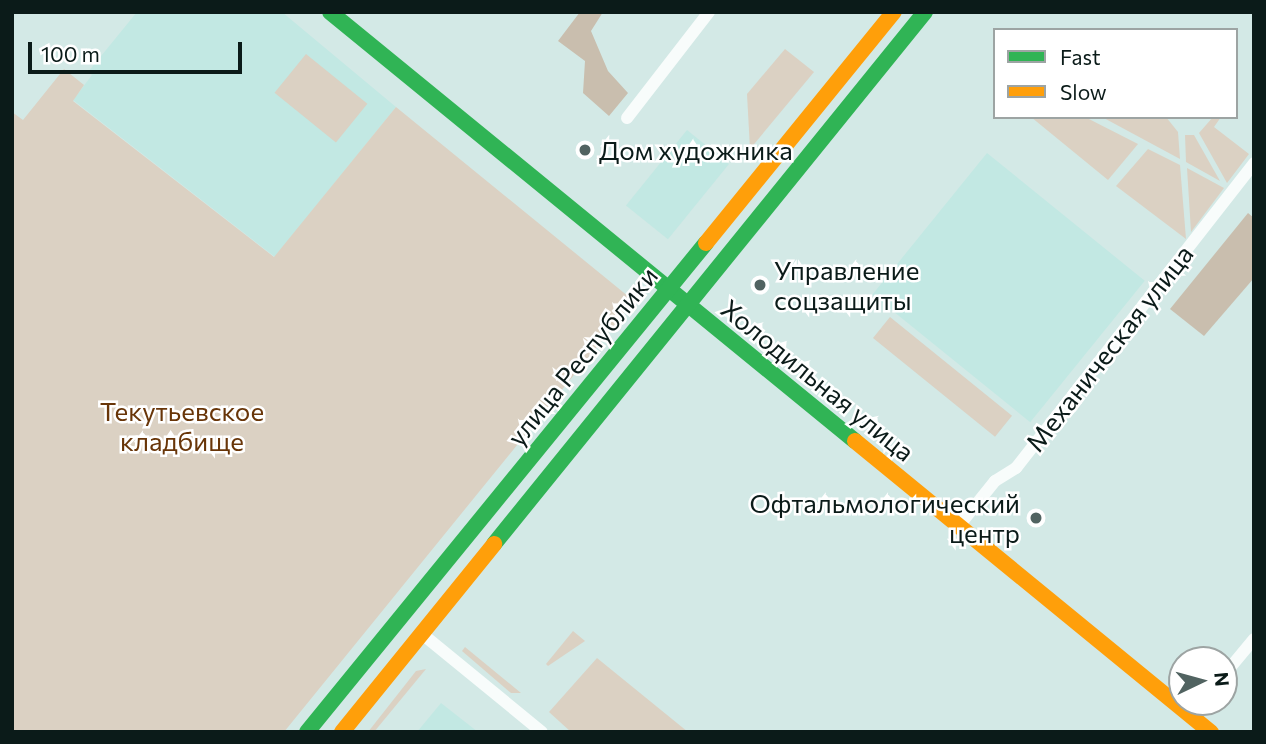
<!DOCTYPE html>
<html>
<head>
<meta charset="utf-8">
<style>
  body { margin:0 }
  #map { position:relative; width:1266px; height:744px; overflow:hidden; background:#d3e9e6; font-family:Commissioner,sans-serif }
  div>[style] { position:absolute }
  .built>* { inset:0; background:#c2e8e3; transform-origin:0 0 }
  .green>* { inset:0; background:#dbd1c3; transform-origin:0 0 }
  .forest>* { inset:0; background:#c9beae }
  .street>* { height:12px; margin:-6px; padding:0 6px; transform-origin:6px; border-radius:6px; background:#f8fcfb }
  .fast>* { height:16px; margin:-8px; padding:0 8px; transform-origin:8px; border-radius:8px; background:#30b455 }
  .slow>* { height:16px; margin:-8px; padding:0 8px; transform-origin:8px; border-radius:8px; background:#ff9f0a }
  .dots>* { width:19px; height:19px; translate:-50% -50%; box-sizing:border-box; border:4px solid #fff; border-radius:50% }
  span { translate:-50% -50%; white-space:nowrap; text-align:center; line-height:1.15; -webkit-text-stroke:5px #fff; paint-order:stroke }
  .poi-label { font-size:26px; color:#0b1b19 }
  .left { translate:0 -50%; text-align:left }
  .right { translate:-100% -50%; text-align:right }
  .street-label { font-size:26px; color:#0b1b19 }
  .park-label { font-size:26px; color:#683508 }
  .frame { position:absolute; inset:0; border:14px solid #0b1b19; pointer-events:none }
  .legend { position:absolute; left:993px; top:28px; width:245px; height:91px; box-sizing:border-box; background:#fff; border:2px solid #9da4a3; margin:0; padding:9px 12px; list-style:none; font-size:21px; color:#0b1b19 }
  .legend li { display:flex; align-items:center; gap:14px; height:35px }
  .legend b { width:35px; border:2px solid #9da4a3 }
  .north { position:absolute; left:1168px; top:646px; width:70px; height:70px; box-sizing:border-box; background:#fff; border:2px solid #9da4a3; border-radius:50%; rotate:85deg; font-size:19px; font-weight:700; line-height:28px; text-align:center; color:#0b1b19 }
  .north::after { content:''; display:block; margin:auto; width:24px; height:32px; background:#516361; clip-path:polygon(50% 0,100% 100%,50% 72%,0 100%) }
  .scale { position:absolute; left:28px; top:42px; width:214px; height:32px; box-sizing:border-box; border:4px solid #0b1b19; border-top:0; padding-left:9px; font-size:21px; line-height:24px; white-space:nowrap; color:#0b1b19; -webkit-text-stroke:5px #fff; paint-order:stroke }
</style>
</head>
<body>
<div id="map">
  <div class="built">
    <i style="clip-path:polygon(137px 12px,282px 12px,396px 107px,275px 257px,73px 100px,92px 75px,88px 72px)"></i>
    <i style="left:687px;top:130px;width:54px;height:97px;rotate:39deg"></i>
    <i style="left:987px;top:153px;width:203px;height:182px;rotate:39deg"></i>
    <i style="clip-path:polygon(441px 703px,478px 732px,417px 732px)"></i>
  </div>
  <div class="green">
    <i style="clip-path:polygon(785px 49px,814px 72px,750px 149px,747px 94px)"></i>
    <i style="left:306px;top:54px;width:79px;height:50px;rotate:39deg"></i>
    <i style="clip-path:polygon(64px 69px,84px 85px,73px 101px,274px 257px,396px 107px,634px 301px,284px 732px,12px 732px,12px 112px,23px 120px)"></i>
    <i style="clip-path:polygon(1031px 117px,1085px 117px,1138px 144px,1108px 180px)"></i>
    <i style="clip-path:polygon(1102px 117px,1166px 117px,1178px 132px,1180px 159px)"></i>
    <i style="clip-path:polygon(1213px 117px,1221px 117px,1214px 127px,1249px 154px,1227px 183px,1199px 133px)"></i>
    <i style="clip-path:polygon(1185px 135px,1194px 135px,1220px 181px,1186px 162px)"></i>
    <i style="clip-path:polygon(1148px 149px,1180px 165px,1186px 239px,1116px 186px)"></i>
    <i style="clip-path:polygon(1187px 168px,1224px 188px,1191px 232px)"></i>
    <i style="left:890px;top:317px;width:157px;height:27px;rotate:39deg"></i>
    <i style="clip-path:polygon(573px 631px,585px 641px,548px 666px,546px 664px)"></i>
    <i style="clip-path:polygon(465px 647px,521px 693px,511px 693px,462px 651px)"></i>
    <i style="clip-path:polygon(597px 658px,688px 732px,571px 732px,549px 712px)"></i>
    <i style="clip-path:polygon(426px 669px,374px 732px,368px 732px,416px 671px)"></i>
  </div>
  <div class="forest">
    <i style="clip-path:polygon(580px 12px,603px 12px,591px 31px,608px 71px,628px 93px,609px 116px,583px 93px,585px 61px,558px 41px)"></i>
    <i style="clip-path:polygon(1248px 213px,1254px 218px,1254px 278px,1204px 336px,1170px 309px)"></i>
  </div>
  <div class="street">
    <i style="left:627px;top:118px;width:134px;rotate:-52.3deg"></i>
    <i style="left:958px;top:527px;width:59px;rotate:-51.2deg"></i>
    <i style="left:995px;top:481px;width:25px;rotate:-32deg"></i>
    <i style="left:1016px;top:468px;width:387px;rotate:-52deg"></i>
    <i style="left:421px;top:633px;width:156px;rotate:39.3deg"></i>
    <i style="left:1224px;top:675px;width:47px;rotate:-50.2deg"></i>
    <i style="left:1191px;top:716px;width:18px;rotate:-52deg"></i>
  </div>
  <div class="fast">
    <i style="left:330px;top:12px;width:678px;rotate:39.25deg"></i>
    <i style="left:494px;top:544px;width:685px;rotate:-50.99deg"></i>
    <i style="left:307px;top:732px;width:631px;rotate:-50.79deg"></i>
  </div>
  <div class="slow">
    <i style="left:706px;top:243px;width:298px;rotate:-50.9deg"></i>
    <i style="left:855px;top:441px;width:460px;rotate:39.3deg"></i>
    <i style="left:342px;top:732px;width:242px;rotate:-51deg"></i>
  </div>
  <div class="dots">
    <i style="left:585px;top:150px;background:#516361"></i>
    <i style="left:760px;top:285px;background:#516361"></i>
    <i style="left:1036px;top:518px;background:#516361"></i>
  </div>
  <div class="poi-label">
    <span class="left" style="left:599px;top:150px">Дом художника</span>
    <span class="left" style="left:774px;top:285px">Управление<br>соцзащиты</span>
    <span class="right" style="left:1020px;top:518px">Офтальмологический<br>центр</span>
  </div>
  <div class="street-label">
    <span style="left:1109px;top:348px;rotate:-52deg">Механическая улица</span>
    <span style="left:582px;top:356px;rotate:-51deg">улица Республики</span>
    <span style="left:818px;top:380px;rotate:39deg">Холодильная улица</span>
  </div>
  <div class="park-label">
    <span style="left:182px;top:426px">Текутьевское<br>кладбище</span>
  </div>
  <div class="frame"></div>
  <ul class="legend">
  <li><b style="height:9px;background:#30b455"></b>Fast</li>
  <li><b style="height:9px;background:#ff9f0a"></b>Slow</li>
  </ul>
  <div class="north">N</div>
  <div class="scale">100 m</div>
</div>
</body>
</html>
